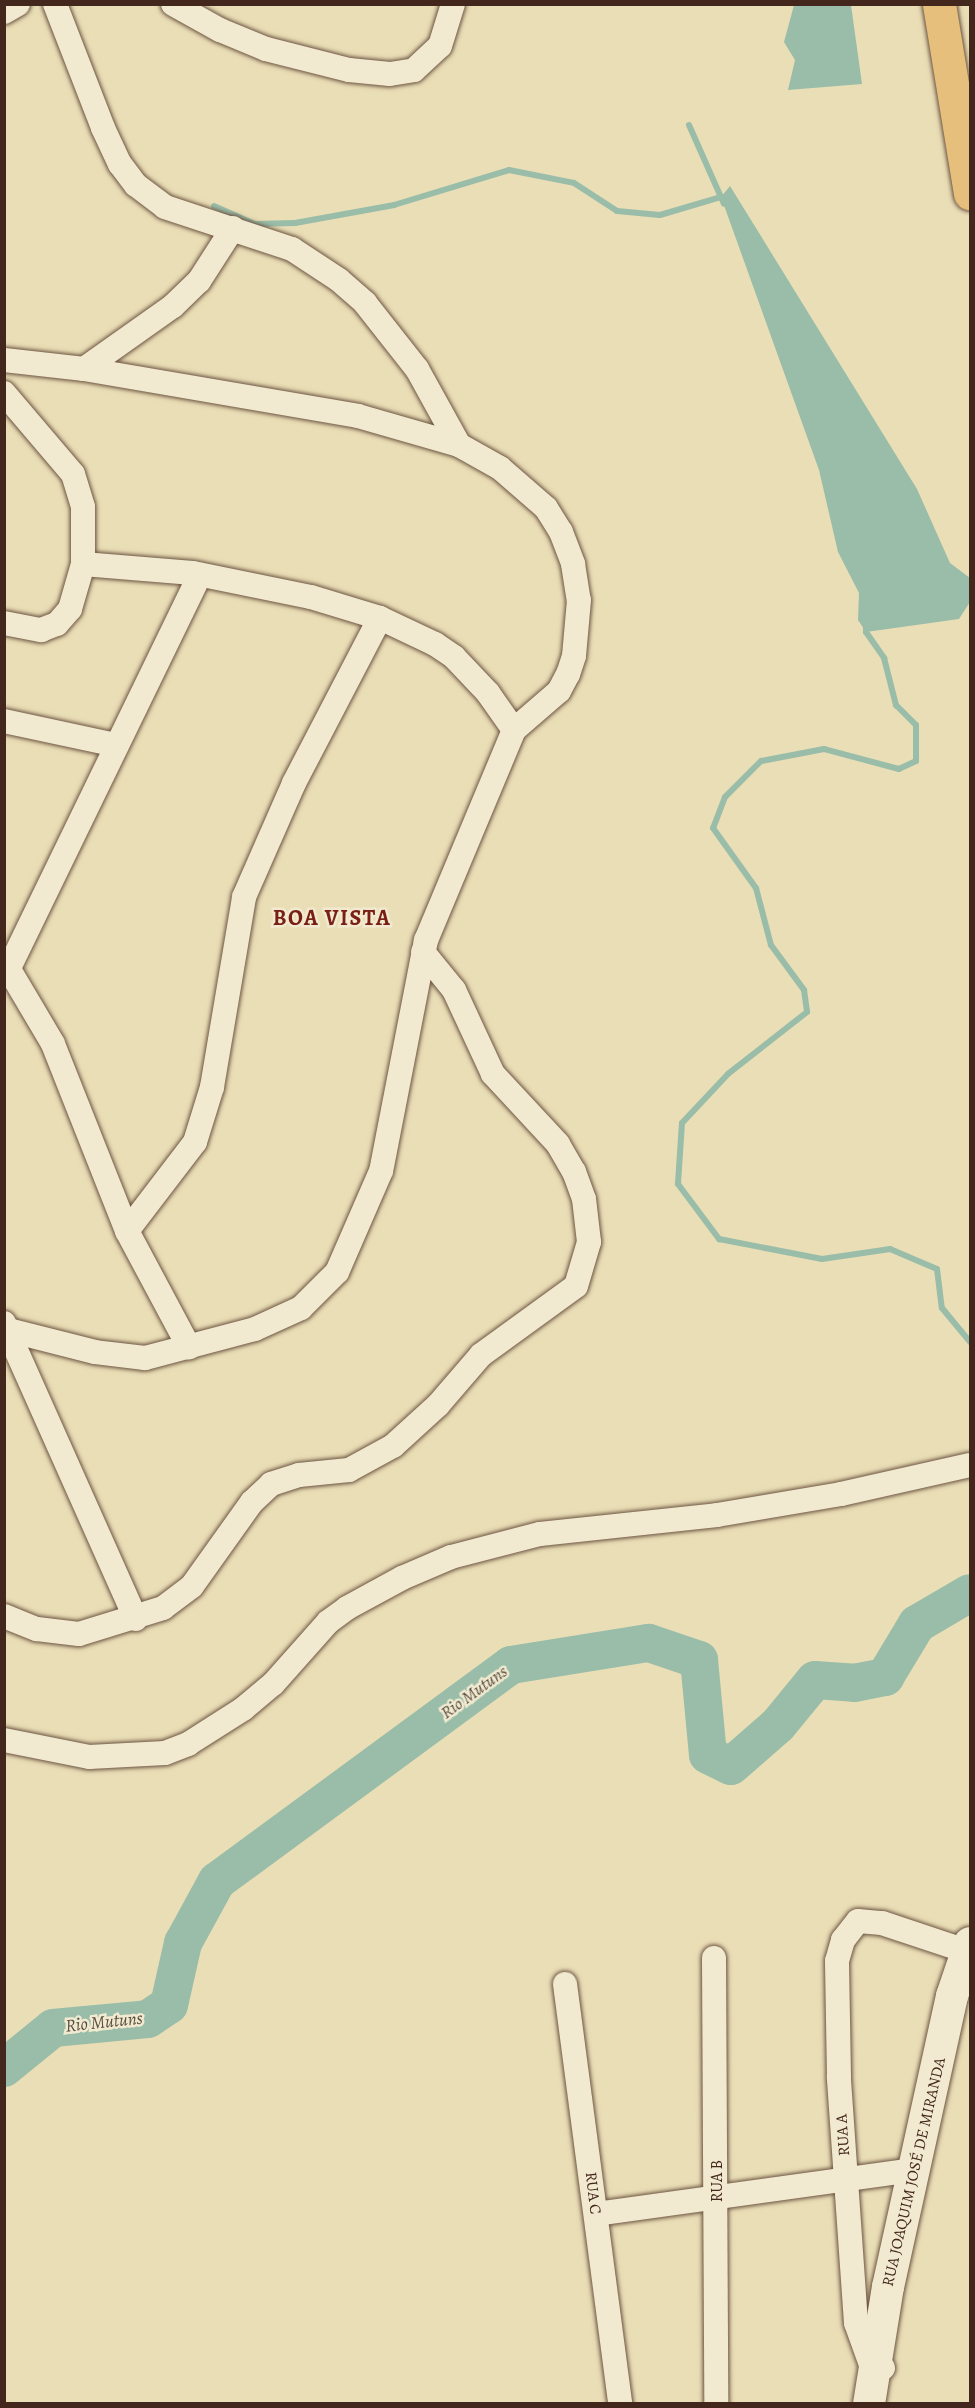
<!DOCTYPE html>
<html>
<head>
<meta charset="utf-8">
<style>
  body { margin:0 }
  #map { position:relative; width:975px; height:2408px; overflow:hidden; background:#eadeb6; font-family:Alegreya,serif }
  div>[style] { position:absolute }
  .water>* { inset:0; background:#99bda8 }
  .stream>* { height:6px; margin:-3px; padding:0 3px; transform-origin:3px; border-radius:3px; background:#99bda8 }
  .river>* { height:38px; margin:-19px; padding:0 19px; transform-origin:19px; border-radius:19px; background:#99bda8 }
  .roads { filter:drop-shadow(0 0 2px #6d5542) drop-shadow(0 0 2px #6d5542) }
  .minor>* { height:24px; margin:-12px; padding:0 12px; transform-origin:12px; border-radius:12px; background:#f1ead0 }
  .tertiary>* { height:32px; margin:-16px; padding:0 16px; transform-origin:16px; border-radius:16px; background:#f1ead0 }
  .primary>* { height:33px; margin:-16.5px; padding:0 16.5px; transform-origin:16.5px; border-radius:16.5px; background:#e5bf7b }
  span { translate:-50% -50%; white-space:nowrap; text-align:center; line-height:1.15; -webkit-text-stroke:5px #f1ead0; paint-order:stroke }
  .street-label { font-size:16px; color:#43271c }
  .water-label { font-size:18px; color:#584c3f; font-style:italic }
  .district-label { font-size:22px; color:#7a1f14; font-weight:700; letter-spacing:1.5px }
  .frame { position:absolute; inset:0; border:6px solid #43271c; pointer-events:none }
</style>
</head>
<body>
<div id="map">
  <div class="water">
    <i style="clip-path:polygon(794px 5px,851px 5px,862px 84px,788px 90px,795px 60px,784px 42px)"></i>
    <i style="clip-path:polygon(730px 186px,917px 489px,950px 563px,970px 578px,970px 602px,959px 619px,866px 632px,858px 620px,859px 593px,838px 552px,819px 470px,721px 197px)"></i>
  </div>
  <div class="stream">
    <i style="left:689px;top:125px;width:86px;rotate:66.1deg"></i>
    <i style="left:214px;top:206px;width:45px;rotate:23.7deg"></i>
    <i style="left:255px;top:224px;width:40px;rotate:-1.4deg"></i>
    <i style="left:295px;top:223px;width:101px;rotate:-10.3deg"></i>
    <i style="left:394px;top:205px;width:120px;rotate:-16.9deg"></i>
    <i style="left:509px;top:170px;width:66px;rotate:11.3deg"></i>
    <i style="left:574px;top:183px;width:51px;rotate:33.1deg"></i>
    <i style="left:617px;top:211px;width:43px;rotate:5.3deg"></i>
    <i style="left:660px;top:215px;width:64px;rotate:-16.4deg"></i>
    <i style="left:866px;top:626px;width:6px;rotate:90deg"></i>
    <i style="left:866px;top:632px;width:32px;rotate:55deg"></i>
    <i style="left:884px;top:658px;width:49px;rotate:75.7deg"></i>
    <i style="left:896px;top:705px;width:28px;rotate:45deg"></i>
    <i style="left:916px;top:725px;width:36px;rotate:90deg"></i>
    <i style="left:916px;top:761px;width:19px;rotate:155deg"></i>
    <i style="left:899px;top:769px;width:78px;rotate:-165.1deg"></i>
    <i style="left:824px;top:749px;width:64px;rotate:169.2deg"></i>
    <i style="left:761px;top:761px;width:51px;rotate:135deg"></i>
    <i style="left:725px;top:797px;width:33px;rotate:111deg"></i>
    <i style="left:713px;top:828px;width:74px;rotate:54.4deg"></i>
    <i style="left:756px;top:888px;width:59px;rotate:75.3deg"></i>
    <i style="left:771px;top:945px;width:56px;rotate:53.7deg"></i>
    <i style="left:804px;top:990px;width:22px;rotate:82deg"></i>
    <i style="left:807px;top:1012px;width:100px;rotate:141.9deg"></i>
    <i style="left:728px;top:1074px;width:67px;rotate:133.2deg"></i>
    <i style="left:682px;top:1123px;width:61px;rotate:93.8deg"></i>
    <i style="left:678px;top:1184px;width:69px;rotate:53.3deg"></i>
    <i style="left:719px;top:1239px;width:105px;rotate:11deg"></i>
    <i style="left:822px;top:1259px;width:69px;rotate:-8.4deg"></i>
    <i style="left:890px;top:1249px;width:51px;rotate:23.1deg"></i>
    <i style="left:937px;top:1269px;width:39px;rotate:83deg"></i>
    <i style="left:942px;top:1308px;width:44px;rotate:50.5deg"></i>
  </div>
  <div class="river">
    <i style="left:4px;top:2068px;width:63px;rotate:-39.2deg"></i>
    <i style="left:53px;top:2028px;width:95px;rotate:-5.4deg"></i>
    <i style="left:148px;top:2019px;width:25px;rotate:-34deg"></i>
    <i style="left:169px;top:2005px;width:64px;rotate:-77.3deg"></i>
    <i style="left:183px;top:1943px;width:71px;rotate:-61.3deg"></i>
    <i style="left:217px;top:1881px;width:365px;rotate:-36.3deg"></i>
    <i style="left:511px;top:1665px;width:140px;rotate:-9.1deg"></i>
    <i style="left:649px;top:1643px;width:53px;rotate:18.8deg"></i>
    <i style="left:699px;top:1660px;width:95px;rotate:84.6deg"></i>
    <i style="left:708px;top:1755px;width:25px;rotate:26deg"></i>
    <i style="left:731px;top:1766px;width:62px;rotate:-41.1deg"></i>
    <i style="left:778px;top:1725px;width:58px;rotate:-50.6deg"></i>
    <i style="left:815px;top:1680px;width:39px;rotate:4deg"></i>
    <i style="left:854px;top:1683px;width:32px;rotate:-11deg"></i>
    <i style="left:885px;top:1677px;width:62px;rotate:-58.9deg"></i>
    <i style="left:917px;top:1624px;width:61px;rotate:-30.3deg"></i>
  </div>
  <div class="roads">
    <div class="minor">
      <i style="left:55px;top:4px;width:133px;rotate:68.8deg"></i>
      <i style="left:103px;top:128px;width:40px;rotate:65deg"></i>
      <i style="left:120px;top:164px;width:26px;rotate:53deg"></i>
      <i style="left:136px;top:185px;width:36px;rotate:37deg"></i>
      <i style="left:165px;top:207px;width:134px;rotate:18.3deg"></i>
      <i style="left:292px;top:249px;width:56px;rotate:33.4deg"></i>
      <i style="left:339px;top:280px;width:35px;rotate:41deg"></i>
      <i style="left:365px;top:303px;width:84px;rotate:51.8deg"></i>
      <i style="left:417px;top:369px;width:87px;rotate:61.1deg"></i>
      <i style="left:173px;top:4px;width:54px;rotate:29deg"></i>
      <i style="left:220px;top:30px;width:50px;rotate:22.4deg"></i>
      <i style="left:266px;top:49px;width:86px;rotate:14.2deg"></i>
      <i style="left:349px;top:70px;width:41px;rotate:5.6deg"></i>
      <i style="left:390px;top:74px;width:24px;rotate:-9deg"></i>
      <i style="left:414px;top:70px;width:35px;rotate:-43deg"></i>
      <i style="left:440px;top:46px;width:44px;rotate:-72.8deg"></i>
      <i style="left:4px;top:12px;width:16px;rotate:-30deg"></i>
      <i style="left:4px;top:360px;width:81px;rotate:6.4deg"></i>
      <i style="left:84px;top:369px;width:278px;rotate:9.7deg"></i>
      <i style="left:358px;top:416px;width:105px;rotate:16deg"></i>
      <i style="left:459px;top:445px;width:47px;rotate:29.3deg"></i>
      <i style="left:500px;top:468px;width:61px;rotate:41deg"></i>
      <i style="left:546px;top:508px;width:28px;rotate:58deg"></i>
      <i style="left:561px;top:532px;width:34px;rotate:69deg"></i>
      <i style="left:573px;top:564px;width:36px;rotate:81deg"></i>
      <i style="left:579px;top:600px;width:56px;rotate:95.1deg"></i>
      <i style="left:574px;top:656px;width:19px;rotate:108deg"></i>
      <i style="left:568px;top:674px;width:19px;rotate:118deg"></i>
      <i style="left:559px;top:691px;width:60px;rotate:139.1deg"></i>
      <i style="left:514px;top:730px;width:228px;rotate:112.7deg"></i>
      <i style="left:426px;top:940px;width:235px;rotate:101deg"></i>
      <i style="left:381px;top:1171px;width:110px;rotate:113.5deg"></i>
      <i style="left:337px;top:1272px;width:51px;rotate:135deg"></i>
      <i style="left:301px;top:1308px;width:51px;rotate:155.5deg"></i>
      <i style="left:255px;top:1329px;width:114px;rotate:165.2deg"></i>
      <i style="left:145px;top:1358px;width:50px;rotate:-173.2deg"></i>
      <i style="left:95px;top:1352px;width:90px;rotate:-165.8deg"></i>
      <i style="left:84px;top:369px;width:109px;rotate:-35.3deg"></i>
      <i style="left:173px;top:306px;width:36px;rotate:-44deg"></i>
      <i style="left:199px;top:281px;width:63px;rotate:-57.3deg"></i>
      <i style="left:4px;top:393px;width:106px;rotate:49.6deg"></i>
      <i style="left:73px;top:474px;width:34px;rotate:73deg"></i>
      <i style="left:83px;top:507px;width:57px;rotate:90deg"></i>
      <i style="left:83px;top:564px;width:110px;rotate:4.7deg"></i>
      <i style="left:193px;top:573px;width:120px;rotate:11.5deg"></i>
      <i style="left:311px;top:597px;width:72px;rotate:16.9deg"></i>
      <i style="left:380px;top:618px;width:61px;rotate:25.3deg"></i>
      <i style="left:435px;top:644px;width:23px;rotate:34deg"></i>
      <i style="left:454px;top:657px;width:50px;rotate:46.6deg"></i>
      <i style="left:488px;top:693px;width:45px;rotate:54.9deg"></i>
      <i style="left:4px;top:623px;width:38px;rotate:11deg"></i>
      <i style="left:41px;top:630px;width:17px;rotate:-21deg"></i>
      <i style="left:57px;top:624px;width:20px;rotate:-49deg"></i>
      <i style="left:70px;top:609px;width:47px;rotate:-73.9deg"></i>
      <i style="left:4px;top:721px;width:115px;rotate:12.1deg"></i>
      <i style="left:4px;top:961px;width:96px;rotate:59.4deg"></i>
      <i style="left:53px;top:1044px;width:201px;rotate:68.4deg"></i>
      <i style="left:127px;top:1231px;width:132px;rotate:61.9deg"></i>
      <i style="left:9px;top:968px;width:437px;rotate:-64.1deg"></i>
      <i style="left:127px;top:1231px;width:112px;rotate:-52.6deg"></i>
      <i style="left:195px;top:1142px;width:58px;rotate:-72.8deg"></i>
      <i style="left:212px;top:1087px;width:193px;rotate:-80.4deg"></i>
      <i style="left:244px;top:897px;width:124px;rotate:-66.3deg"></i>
      <i style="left:294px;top:783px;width:186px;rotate:-62.5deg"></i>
      <i style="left:4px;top:1323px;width:324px;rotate:66deg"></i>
      <i style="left:4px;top:1616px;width:35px;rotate:22deg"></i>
      <i style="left:37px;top:1629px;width:42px;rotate:6.8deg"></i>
      <i style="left:79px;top:1634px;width:88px;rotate:-17.2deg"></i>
      <i style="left:163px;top:1608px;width:36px;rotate:-37deg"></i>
      <i style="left:192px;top:1586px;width:103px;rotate:-54.5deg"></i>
      <i style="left:252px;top:1502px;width:26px;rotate:-43deg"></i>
      <i style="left:271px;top:1484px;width:29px;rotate:-18deg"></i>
      <i style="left:299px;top:1475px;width:50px;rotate:-5.7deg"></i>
      <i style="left:349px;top:1470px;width:50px;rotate:-28.6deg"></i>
      <i style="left:393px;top:1446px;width:61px;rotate:-42.3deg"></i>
      <i style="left:438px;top:1405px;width:66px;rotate:-49.3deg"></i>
      <i style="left:481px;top:1355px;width:117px;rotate:-36deg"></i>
      <i style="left:576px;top:1286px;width:46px;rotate:-73.5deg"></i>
      <i style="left:589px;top:1242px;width:43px;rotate:-96.6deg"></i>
      <i style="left:584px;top:1199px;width:29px;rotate:-110deg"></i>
      <i style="left:574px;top:1172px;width:32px;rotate:-120deg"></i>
      <i style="left:558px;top:1144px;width:96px;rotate:-132.9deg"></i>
      <i style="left:493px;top:1074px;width:93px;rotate:-114.9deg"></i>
      <i style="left:454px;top:990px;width:49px;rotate:-129.2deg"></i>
      <i style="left:4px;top:1740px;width:87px;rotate:11.3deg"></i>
      <i style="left:89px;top:1757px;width:76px;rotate:-3deg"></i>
      <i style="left:165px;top:1753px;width:25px;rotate:-21deg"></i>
      <i style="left:188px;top:1744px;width:65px;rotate:-32.5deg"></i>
      <i style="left:243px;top:1709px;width:39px;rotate:-40deg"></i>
      <i style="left:273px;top:1684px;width:83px;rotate:-48.4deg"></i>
      <i style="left:328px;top:1622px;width:24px;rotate:-36deg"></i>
      <i style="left:347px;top:1608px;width:63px;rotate:-28.6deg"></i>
      <i style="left:402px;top:1578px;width:53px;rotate:-23.2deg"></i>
      <i style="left:451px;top:1557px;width:92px;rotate:-14.5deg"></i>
      <i style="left:540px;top:1534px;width:178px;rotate:-6.1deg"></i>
      <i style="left:717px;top:1515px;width:126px;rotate:-9.6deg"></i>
      <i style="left:841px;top:1494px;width:132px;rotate:-12.7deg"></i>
      <i style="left:714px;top:1958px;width:446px;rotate:89.7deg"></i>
      <i style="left:565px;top:1984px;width:424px;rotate:82.5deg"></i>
      <i style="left:596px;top:2214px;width:322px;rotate:-7.9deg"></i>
      <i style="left:883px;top:2368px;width:14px;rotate:-155deg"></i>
      <i style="left:870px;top:2362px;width:41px;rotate:-109.7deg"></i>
      <i style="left:856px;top:2323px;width:247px;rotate:-94deg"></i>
      <i style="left:839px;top:2077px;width:116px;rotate:-91deg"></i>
      <i style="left:837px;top:1961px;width:22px;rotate:-74deg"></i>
      <i style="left:843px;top:1940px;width:24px;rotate:-52deg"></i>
      <i style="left:858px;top:1921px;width:24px;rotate:5deg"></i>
      <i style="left:882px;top:1923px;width:89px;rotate:18.4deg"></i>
    </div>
    <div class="tertiary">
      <i style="left:869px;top:2404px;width:119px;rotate:-80.8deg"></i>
      <i style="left:888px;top:2287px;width:298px;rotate:-77.6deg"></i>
      <i style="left:952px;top:1996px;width:56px;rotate:-71.2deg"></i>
    </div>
    <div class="primary">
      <i style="left:939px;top:4px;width:192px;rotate:80.7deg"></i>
    </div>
  </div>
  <div class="street-label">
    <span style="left:843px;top:2135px;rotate:-94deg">RUA A</span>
    <span style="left:914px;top:2172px;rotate:-77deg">RUA JOAQUIM JOSÉ DE MIRANDA</span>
    <span style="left:717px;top:2181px;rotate:-90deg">RUA B</span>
    <span style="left:593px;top:2193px;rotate:83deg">RUA C</span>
  </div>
  <div class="water-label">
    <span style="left:474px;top:1692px;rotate:-36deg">Rio Mutuns</span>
    <span style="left:104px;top:2022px;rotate:-6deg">Rio Mutuns</span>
  </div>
  <div class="district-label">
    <span style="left:332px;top:919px">BOA VISTA</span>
  </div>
  <div class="frame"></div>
</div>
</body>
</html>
